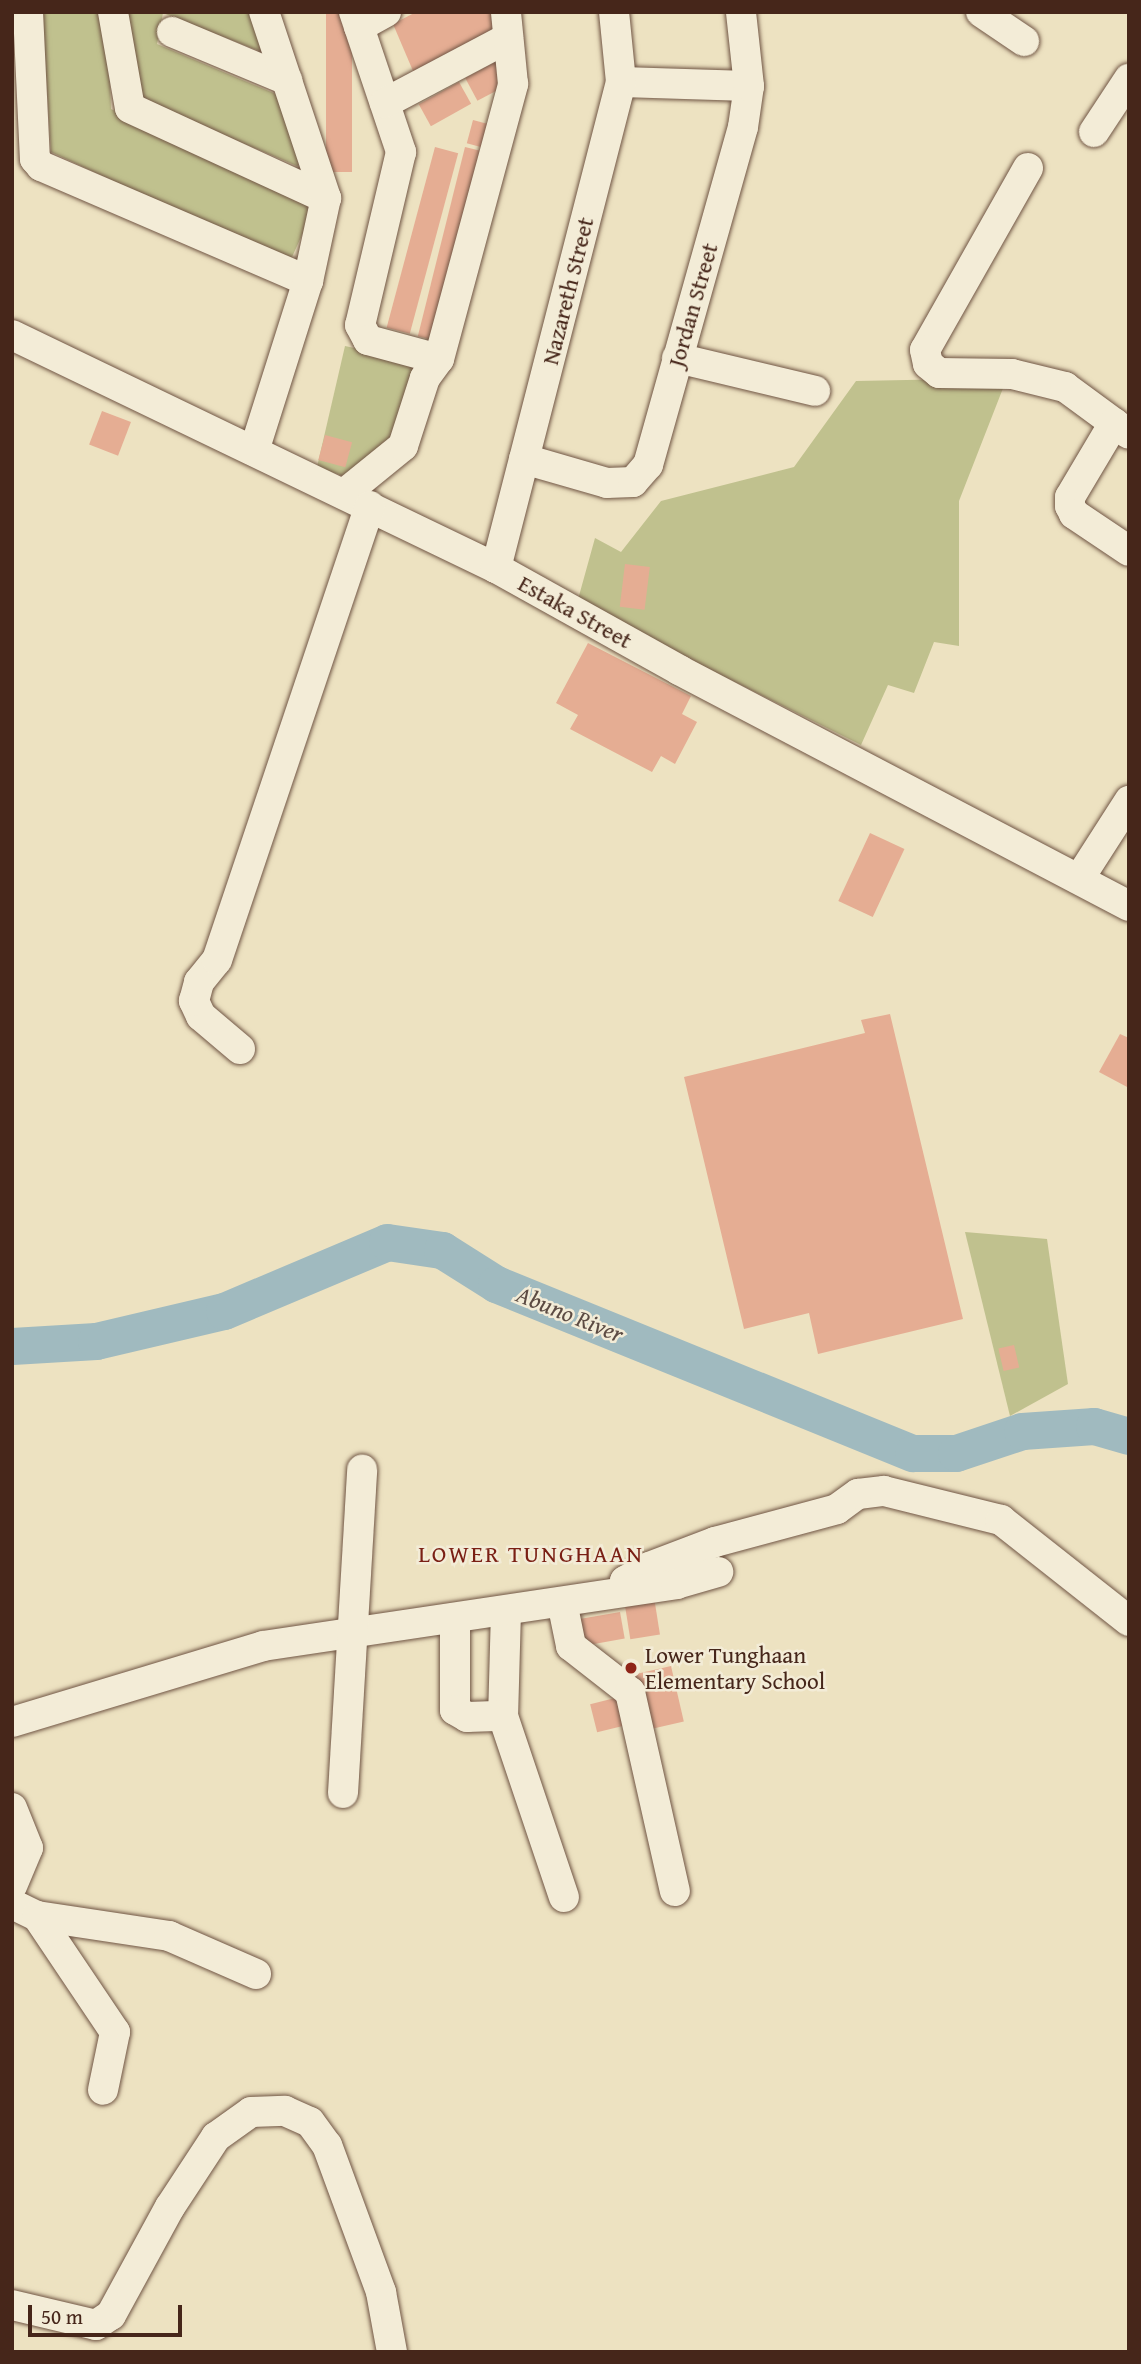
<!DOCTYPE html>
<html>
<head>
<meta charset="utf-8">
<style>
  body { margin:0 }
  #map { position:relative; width:1141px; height:2364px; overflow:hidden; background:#ede2c1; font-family:"Gentium Book Plus",serif }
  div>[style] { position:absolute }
  .green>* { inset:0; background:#c0c18e }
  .river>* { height:37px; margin:-18.5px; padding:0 18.5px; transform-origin:18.5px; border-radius:18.5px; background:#a0babf }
  .building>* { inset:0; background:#e5ad93; transform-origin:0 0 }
  .roads { filter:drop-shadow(0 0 2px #705544) drop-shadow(0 0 2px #705544) }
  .minor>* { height:30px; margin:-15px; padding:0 15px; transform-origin:15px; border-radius:15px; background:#f3ecd7 }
  .dots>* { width:19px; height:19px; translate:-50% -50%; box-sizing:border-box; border:4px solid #f3ecd7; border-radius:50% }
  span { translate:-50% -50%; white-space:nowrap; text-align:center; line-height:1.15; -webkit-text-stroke:5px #f3ecd7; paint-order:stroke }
  .street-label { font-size:23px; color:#46261a }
  .poi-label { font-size:23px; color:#46261a }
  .left { translate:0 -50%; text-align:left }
  .water-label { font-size:24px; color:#5c4b43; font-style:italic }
  .neighbourhood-label { font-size:24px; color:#7a1f14; letter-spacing:2px }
  .frame { position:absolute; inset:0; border:14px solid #46261a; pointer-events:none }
  .scale { position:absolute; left:28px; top:2305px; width:154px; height:32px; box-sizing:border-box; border:4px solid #46261a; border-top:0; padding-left:9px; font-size:21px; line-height:24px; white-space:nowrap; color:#46261a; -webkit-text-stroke:5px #f3ecd7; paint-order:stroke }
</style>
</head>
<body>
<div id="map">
  <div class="green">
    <i style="clip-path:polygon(42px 12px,107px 12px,111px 109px,302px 199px,312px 213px,292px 257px,279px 258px,51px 152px)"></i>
    <i style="clip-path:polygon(126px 12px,254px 12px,262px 52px,163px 13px,157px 44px,283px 97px,305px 161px,297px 166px,136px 98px)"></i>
    <i style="clip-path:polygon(345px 346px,419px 362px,397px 443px,352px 479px,317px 467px)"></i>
    <i style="clip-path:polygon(1007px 378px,959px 501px,959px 646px,934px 642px,914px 693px,888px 685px,861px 745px,577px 603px,595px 538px,621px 552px,661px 501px,794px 467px,856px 381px)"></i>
    <i style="clip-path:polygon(965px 1232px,1047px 1239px,1068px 1384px,1010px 1416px)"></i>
  </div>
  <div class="river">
    <i style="left:12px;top:1346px;width:84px;rotate:-3.4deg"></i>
    <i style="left:96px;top:1341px;width:131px;rotate:-13.2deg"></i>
    <i style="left:224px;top:1311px;width:177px;rotate:-22.9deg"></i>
    <i style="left:387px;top:1242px;width:56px;rotate:8.3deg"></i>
    <i style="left:442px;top:1250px;width:64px;rotate:32.2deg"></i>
    <i style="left:496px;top:1284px;width:450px;rotate:22.1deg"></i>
    <i style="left:913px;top:1453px;width:43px"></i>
    <i style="left:956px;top:1453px;width:70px;rotate:-18.4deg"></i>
    <i style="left:1022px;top:1431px;width:72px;rotate:-4deg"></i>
    <i style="left:1094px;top:1426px;width:36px;rotate:16deg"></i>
  </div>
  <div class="building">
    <i style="left:326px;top:12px;width:26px;height:160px"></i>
    <i style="clip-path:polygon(416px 12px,496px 12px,506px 31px,416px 78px,393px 24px)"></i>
    <i style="left:497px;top:61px;width:26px;height:36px;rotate:62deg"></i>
    <i style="left:459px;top:82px;width:25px;height:46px;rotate:61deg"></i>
    <i style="left:473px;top:120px;width:27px;height:24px;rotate:15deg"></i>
    <i style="left:435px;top:147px;width:24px;height:187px;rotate:15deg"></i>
    <i style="left:465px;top:147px;width:21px;height:195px;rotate:14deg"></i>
    <i style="left:102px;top:411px;width:31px;height:36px;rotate:21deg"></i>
    <i style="left:325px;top:435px;width:28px;height:26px;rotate:15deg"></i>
    <i style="left:625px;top:564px;width:25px;height:43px;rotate:7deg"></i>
    <i style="clip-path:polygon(588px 643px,691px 696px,682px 714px,697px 722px,675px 764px,661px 756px,652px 772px,570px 729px,578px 715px,556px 703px)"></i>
    <i style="left:870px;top:833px;width:38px;height:75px;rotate:25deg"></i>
    <i style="clip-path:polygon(890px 1014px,963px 1319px,818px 1354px,809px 1313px,744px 1329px,684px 1077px,865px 1033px,861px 1020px)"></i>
    <i style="clip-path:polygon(1120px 1034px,1129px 1038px,1129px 1088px,1099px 1072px)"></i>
    <i style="left:1014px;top:1345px;width:23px;height:16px;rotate:77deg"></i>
    <i style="left:654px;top:1597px;width:38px;height:30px;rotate:81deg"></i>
    <i style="left:620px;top:1612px;width:27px;height:41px;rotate:80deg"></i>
    <i style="left:671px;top:1666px;width:57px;height:38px;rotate:77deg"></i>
    <i style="left:627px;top:1695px;width:29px;height:38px;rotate:76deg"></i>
  </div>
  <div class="roads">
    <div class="minor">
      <i style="left:28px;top:12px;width:147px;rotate:87.3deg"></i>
      <i style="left:35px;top:159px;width:9px;rotate:49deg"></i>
      <i style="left:41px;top:166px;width:291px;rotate:23.3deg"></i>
      <i style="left:113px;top:12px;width:97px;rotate:80deg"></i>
      <i style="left:130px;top:108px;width:216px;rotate:24.7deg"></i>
      <i style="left:354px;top:12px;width:148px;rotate:71.4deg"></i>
      <i style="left:401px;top:152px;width:178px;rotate:103.3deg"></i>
      <i style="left:360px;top:325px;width:17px;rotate:62deg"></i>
      <i style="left:368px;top:340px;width:73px;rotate:15deg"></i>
      <i style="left:981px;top:12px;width:52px;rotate:34deg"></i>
      <i style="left:359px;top:27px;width:31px;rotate:-29deg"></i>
      <i style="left:172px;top:32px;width:125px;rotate:22.7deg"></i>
      <i style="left:621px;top:82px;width:128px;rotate:1.8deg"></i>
      <i style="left:385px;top:103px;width:139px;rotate:-27.9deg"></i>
      <i style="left:1094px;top:132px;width:64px;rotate:-56.6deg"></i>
      <i style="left:1028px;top:168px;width:209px;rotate:119.5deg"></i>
      <i style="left:925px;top:350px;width:14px;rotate:78deg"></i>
      <i style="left:928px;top:364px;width:14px;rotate:39deg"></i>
      <i style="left:939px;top:373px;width:73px;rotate:0.8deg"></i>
      <i style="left:1012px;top:374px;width:55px;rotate:13.8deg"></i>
      <i style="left:1065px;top:387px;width:79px;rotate:36.3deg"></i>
      <i style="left:12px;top:335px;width:537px;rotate:25.71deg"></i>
      <i style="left:496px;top:568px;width:210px;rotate:29.1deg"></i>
      <i style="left:679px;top:670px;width:508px;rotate:27.67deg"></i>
      <i style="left:677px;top:358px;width:142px;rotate:13.4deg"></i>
      <i style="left:1114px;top:423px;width:86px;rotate:120.7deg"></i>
      <i style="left:1070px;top:497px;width:9px;rotate:90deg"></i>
      <i style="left:1070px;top:506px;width:9px;rotate:63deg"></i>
      <i style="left:1074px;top:514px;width:66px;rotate:33.9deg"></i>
      <i style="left:254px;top:451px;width:178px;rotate:-72.4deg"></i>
      <i style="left:308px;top:281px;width:85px;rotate:-77.8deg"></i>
      <i style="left:326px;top:198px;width:196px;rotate:-108.4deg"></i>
      <i style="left:524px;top:459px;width:86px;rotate:16.1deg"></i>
      <i style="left:607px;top:483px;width:26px;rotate:-2deg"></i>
      <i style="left:633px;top:482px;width:23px;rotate:-49deg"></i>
      <i style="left:648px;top:465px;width:351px;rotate:-74.3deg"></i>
      <i style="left:743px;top:127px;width:41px;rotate:-81.7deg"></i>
      <i style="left:749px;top:86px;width:74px;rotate:-96.2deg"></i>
      <i style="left:344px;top:494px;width:76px;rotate:-39.1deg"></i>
      <i style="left:403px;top:446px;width:71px;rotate:-72.1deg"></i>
      <i style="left:425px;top:378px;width:24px;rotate:-54deg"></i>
      <i style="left:439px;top:359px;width:285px;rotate:-74.9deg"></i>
      <i style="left:513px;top:84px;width:72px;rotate:-95.6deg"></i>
      <i style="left:496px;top:568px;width:502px;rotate:-75.58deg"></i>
      <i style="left:621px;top:82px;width:70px;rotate:-95.7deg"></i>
      <i style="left:1079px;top:879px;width:93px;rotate:-57.3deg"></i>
      <i style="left:240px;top:1049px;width:51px;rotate:-139.8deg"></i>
      <i style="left:201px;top:1016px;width:17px;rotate:-115deg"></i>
      <i style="left:194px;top:1001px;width:20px;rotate:-75deg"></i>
      <i style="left:199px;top:982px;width:28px;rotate:-51deg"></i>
      <i style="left:217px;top:960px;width:479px;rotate:-71.4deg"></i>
      <i style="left:625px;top:1591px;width:10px;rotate:-90deg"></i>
      <i style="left:625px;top:1581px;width:28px;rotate:-30deg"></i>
      <i style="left:649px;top:1567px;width:71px;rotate:-20.7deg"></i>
      <i style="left:715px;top:1542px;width:126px;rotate:-15.1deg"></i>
      <i style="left:837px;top:1509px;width:26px;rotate:-36deg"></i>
      <i style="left:858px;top:1494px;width:26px;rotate:-7deg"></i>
      <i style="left:884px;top:1491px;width:121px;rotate:13.9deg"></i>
      <i style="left:1001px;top:1520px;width:163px;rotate:38.3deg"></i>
      <i style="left:562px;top:1602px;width:45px;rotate:78.4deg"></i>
      <i style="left:571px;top:1646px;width:75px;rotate:37.9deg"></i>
      <i style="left:630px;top:1692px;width:204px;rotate:77.3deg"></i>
      <i style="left:506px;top:1611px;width:105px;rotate:91.6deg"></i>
      <i style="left:503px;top:1716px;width:191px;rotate:71.4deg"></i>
      <i style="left:455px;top:1620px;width:90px;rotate:90deg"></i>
      <i style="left:455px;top:1710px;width:14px;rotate:30deg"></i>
      <i style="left:467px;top:1717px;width:36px;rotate:-2deg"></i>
      <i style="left:12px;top:1722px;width:262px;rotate:-16.8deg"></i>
      <i style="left:263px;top:1646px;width:418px;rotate:-8.5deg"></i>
      <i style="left:676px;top:1584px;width:44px;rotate:-15.9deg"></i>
      <i style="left:343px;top:1793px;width:324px;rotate:-86.6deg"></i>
      <i style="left:12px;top:1808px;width:43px;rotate:68.2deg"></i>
      <i style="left:28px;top:1848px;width:41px;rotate:112.8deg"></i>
      <i style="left:12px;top:1904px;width:28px;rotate:26deg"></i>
      <i style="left:37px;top:1916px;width:134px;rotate:8.6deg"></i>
      <i style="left:169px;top:1936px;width:95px;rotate:23.6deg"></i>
      <i style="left:37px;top:1916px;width:140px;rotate:56.1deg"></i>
      <i style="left:115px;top:2032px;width:59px;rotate:101.7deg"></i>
      <i style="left:12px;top:2305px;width:86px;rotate:13.4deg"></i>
      <i style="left:96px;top:2325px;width:18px;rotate:-34deg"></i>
      <i style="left:111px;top:2315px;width:123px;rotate:-61.4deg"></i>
      <i style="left:170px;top:2207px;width:84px;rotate:-56.7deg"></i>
      <i style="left:216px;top:2137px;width:43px;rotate:-35.5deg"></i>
      <i style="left:251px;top:2112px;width:34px;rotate:-2deg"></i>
      <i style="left:285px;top:2111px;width:27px;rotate:24deg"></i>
      <i style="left:310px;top:2122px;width:29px;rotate:54deg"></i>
      <i style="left:327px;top:2145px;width:157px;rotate:69.8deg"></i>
      <i style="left:381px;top:2292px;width:61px;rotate:79.6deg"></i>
    </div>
  </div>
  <div class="dots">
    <i style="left:631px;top:1668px;background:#8f2418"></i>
  </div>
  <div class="street-label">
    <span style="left:568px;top:291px;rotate:-76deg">Nazareth Street</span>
    <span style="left:693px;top:305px;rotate:-74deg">Jordan Street</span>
    <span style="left:575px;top:612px;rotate:29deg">Estaka Street</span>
  </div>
  <div class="poi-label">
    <span class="left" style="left:645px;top:1668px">Lower Tunghaan<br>Elementary School</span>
  </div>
  <div class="water-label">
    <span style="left:570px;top:1314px;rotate:22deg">Abuno River</span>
  </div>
  <div class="neighbourhood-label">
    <span style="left:531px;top:1554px">LOWER TUNGHAAN</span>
  </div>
  <div class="frame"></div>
  <div class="scale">50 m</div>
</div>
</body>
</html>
